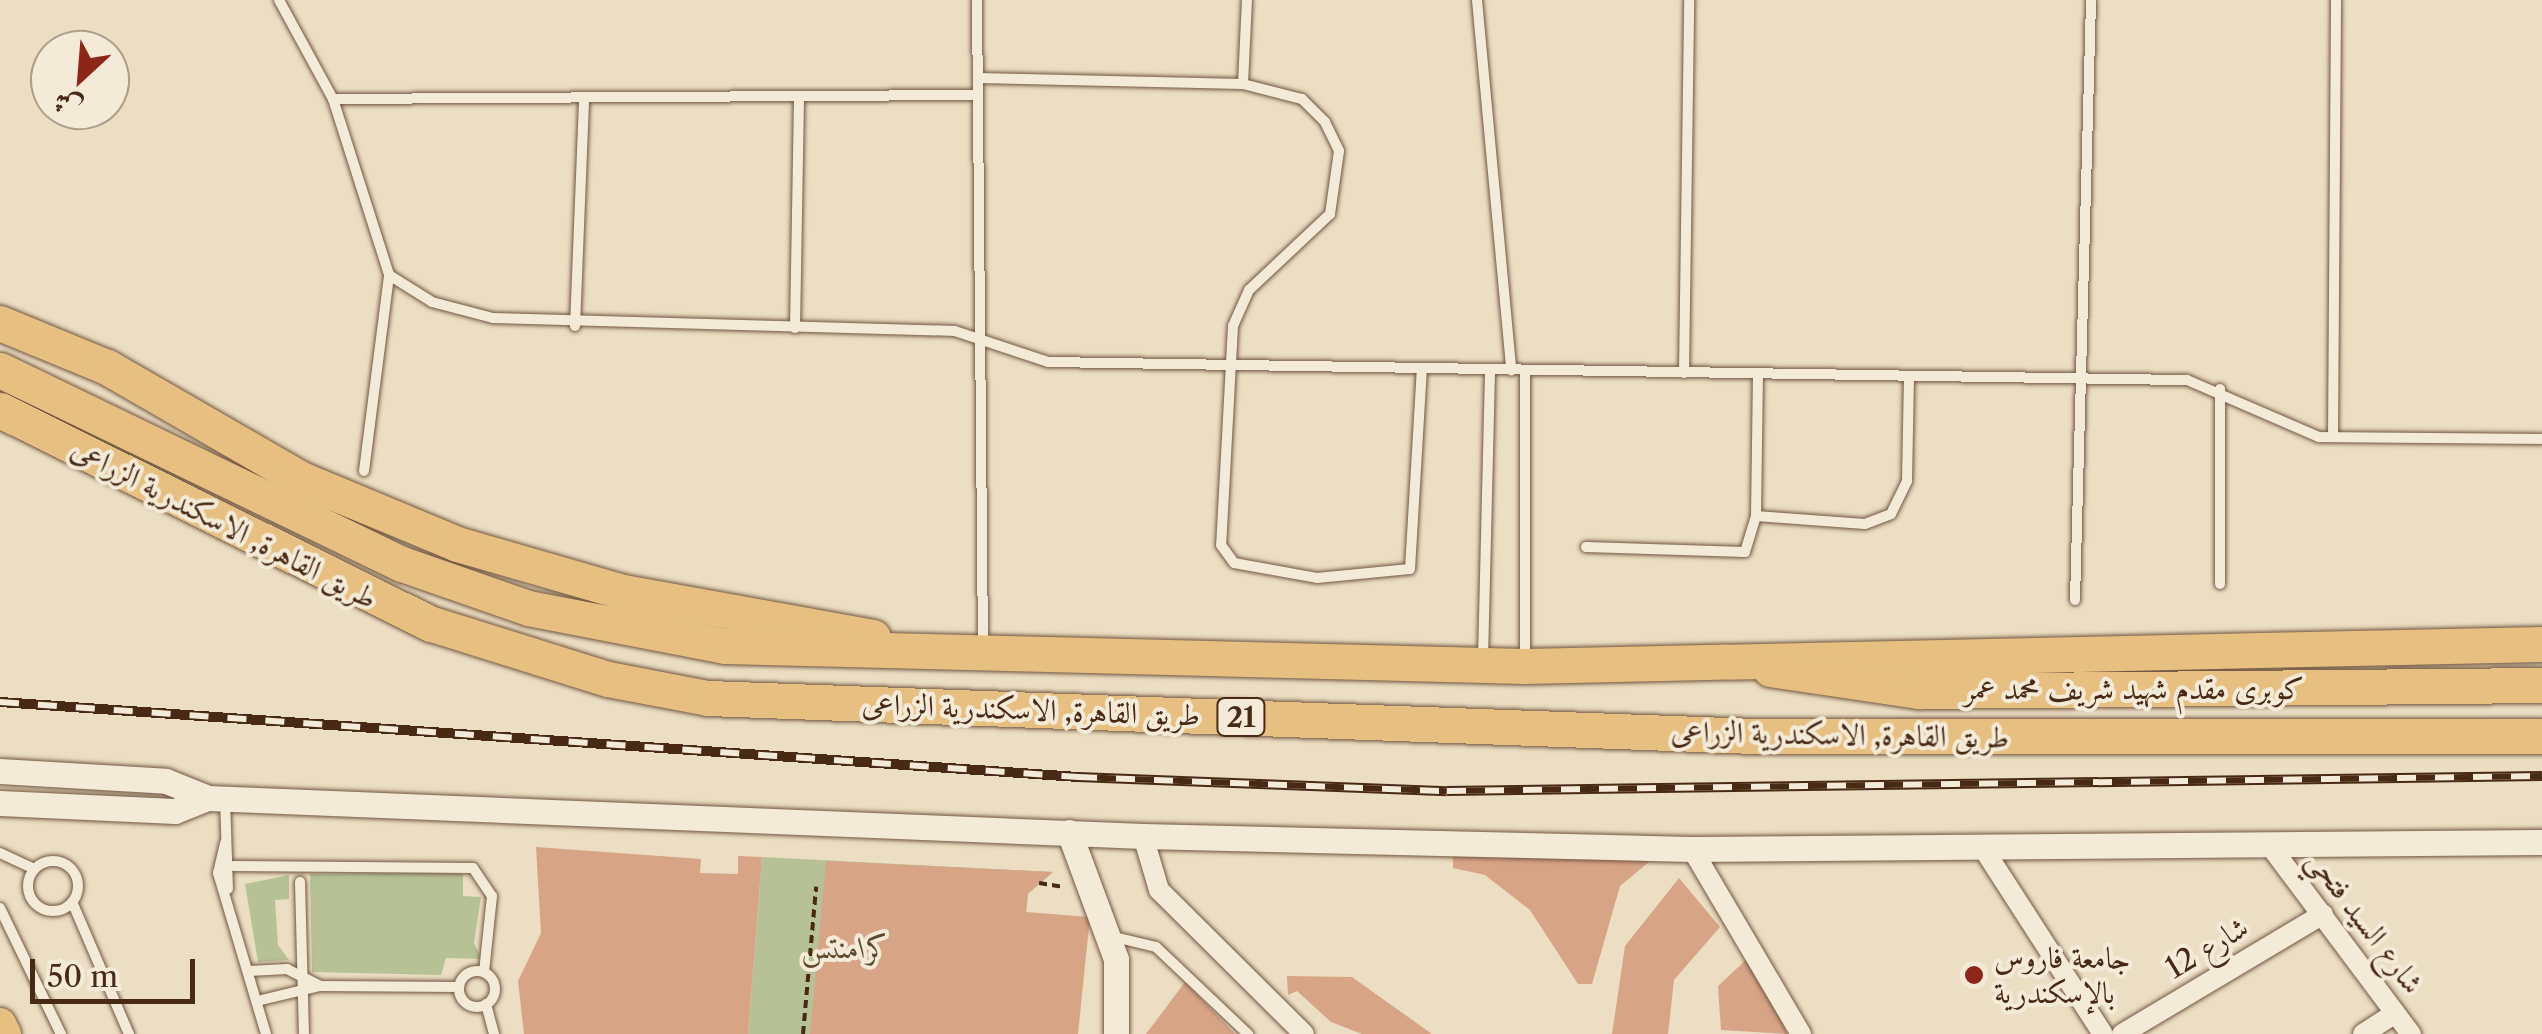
<!DOCTYPE html>
<html>
<head>
<meta charset="utf-8">
<style>
  body { margin:0 }
  #map { position:relative; width:2542px; height:1034px; overflow:hidden; background:#ecdec2; font-family:"Libre Caslon Text",Amiri,serif }
  div>[style] { position:absolute }
  .green>* { inset:0; background:#b6c295 }
  .building>* { inset:0; background:#d7a486 }
  .path>* { height:4px; margin-top:-2px; transform-origin:0; background:repeating-linear-gradient(90deg,#482914 0 8px,transparent 0 13px) }
  .roads { filter:drop-shadow(0 0 2px #715640) drop-shadow(0 0 2px #715640) }
  .service>* { height:10px; margin:-5px; padding:0 5px; transform-origin:5px; border-radius:5px; background:#f3ead7 }
  .service>.ring { margin:-5px; padding:0; box-sizing:content-box; background:none; border:10px solid #f3ead7; border-radius:50% }
  .minor>* { height:20px; margin:-10px; padding:0 10px; transform-origin:10px; border-radius:10px; background:#f3ead7 }
  .tertiary>* { height:25px; margin:-12.5px; padding:0 12.5px; transform-origin:12.5px; border-radius:12.5px; background:#f3ead7 }
  .primary>* { height:32px; margin:-16px; padding:0 16px; transform-origin:16px; border-radius:16px; background:#e6bf81 }
  .trunk>* { height:35px; margin:-17.5px; padding:0 17.5px; transform-origin:17.5px; border-radius:17.5px; background:#e6bf81 }
  .rail>* { height:10px; margin-top:-5px; transform-origin:0; background:repeating-linear-gradient(90deg,#f3ead7 0 19px,#482914 0 38px); box-sizing:border-box; border-block:2px solid #482914 }
  .dots>* { width:28px; height:28px; translate:-50% -50%; box-sizing:border-box; border:5px solid #f3ead7; border-radius:50% }
  span { translate:-50% -50%; white-space:nowrap; text-align:center; line-height:1.15; -webkit-text-stroke:8px #f3ead7; paint-order:stroke }
  .shield-label span { padding:2px 8px; background:#f3ead7; border:2px solid; border-radius:8px; -webkit-text-stroke-width:0 }
  .shield-label { font-size:28px; color:#482914; font-weight:700 }
  .street-label { font-size:30px; color:#482914 }
  .park-label { font-size:30px; color:#5e482e; font-style:italic }
  .poi-label { font-size:30px; color:#482914 }
  .left { translate:0 -50%; text-align:left }
  .north { position:absolute; left:30px; top:30px; width:100px; height:100px; box-sizing:border-box; background:#f3ead7; border:2px solid #af9d89; border-radius:50%; rotate:206deg; font-size:28px; font-weight:700; line-height:40px; text-align:center; color:#482914 }
  .north::after { content:''; display:block; margin:auto; width:35px; height:45px; background:#8f2418; clip-path:polygon(50% 0,100% 100%,50% 72%,0 100%) }
  .scale { position:absolute; left:30px; top:959px; width:165px; height:45px; box-sizing:border-box; border:5px solid #482914; border-top:0; padding-left:12px; font-size:30px; line-height:35px; white-space:nowrap; color:#482914; -webkit-text-stroke:8px #f3ead7; paint-order:stroke }
</style>
</head>
<body>
<div id="map">
  <div class="green">
    <i style="clip-path:polygon(762px 857px,1053px 872px,1028px 894px,1015px 1034px,748px 1034px)"></i>
    <i style="clip-path:polygon(416px 873px,463px 874px,463px 896px,481px 897px,474px 943px,482px 959px,446px 958px,441px 975px,312px 972px,310px 874px)"></i>
    <i style="clip-path:polygon(289px 875px,289px 899px,275px 900px,278px 945px,289px 960px,258px 962px,245px 884px)"></i>
  </div>
  <div class="building">
    <i style="clip-path:polygon(536px 847px,701px 859px,700px 873px,738px 874px,738px 856px,762px 857px,748px 1034px,524px 1034px,518px 981px,541px 933px)"></i>
    <i style="clip-path:polygon(1453px 851px,1641px 858px,1649px 862px,1620px 886px,1592px 984px,1578px 984px,1530px 910px,1485px 875px,1453px 868px)"></i>
    <i style="clip-path:polygon(826px 861px,1053px 872px,1028px 893px,1026px 912px,1090px 917px,1078px 1034px,810px 1034px)"></i>
    <i style="clip-path:polygon(1679px 878px,1720px 927px,1674px 980px,1668px 1034px,1612px 1034px,1625px 946px)"></i>
    <i style="clip-path:polygon(1746px 960px,1760px 970px,1787px 1034px,1721px 1030px,1718px 986px)"></i>
    <i style="clip-path:polygon(1287px 976px,1352px 977px,1432px 1034px,1362px 1034px,1331px 1022px,1297px 991px,1288px 995px)"></i>
    <i style="clip-path:polygon(1185px 982px,1235px 1034px,1146px 1034px)"></i>
  </div>
  <div class="path">
    <i style="left:1039px;top:883px;width:25px;rotate:9deg"></i>
    <i style="left:803px;top:1034px;width:148px;rotate:-84.9deg"></i>
  </div>
  <div class="roads">
    <div class="service">
      <i style="left:279px;top:0;width:113px;rotate:61.4deg"></i>
      <i style="left:333px;top:99px;width:185px;rotate:72.3deg"></i>
      <i style="left:389px;top:275px;width:51px;rotate:32.1deg"></i>
      <i style="left:432px;top:302px;width:63px;rotate:14.7deg"></i>
      <i style="left:493px;top:318px;width:462px;rotate:1.6deg"></i>
      <i style="left:955px;top:331px;width:98px;rotate:18.4deg"></i>
      <i style="left:1048px;top:362px;width:1139px;rotate:0.91deg"></i>
      <i style="left:2187px;top:380px;width:144px;rotate:23.4deg"></i>
      <i style="left:2319px;top:437px;width:223px;rotate:0.5deg"></i>
      <i style="left:977px;top:0;width:649px;rotate:89.47deg"></i>
      <i style="left:1477px;top:0;width:372px;rotate:84.7deg"></i>
      <i style="left:978px;top:78px;width:265px;rotate:1.3deg"></i>
      <i style="left:1243px;top:84px;width:61px;rotate:14.3deg"></i>
      <i style="left:1302px;top:99px;width:33px;rotate:45deg"></i>
      <i style="left:1325px;top:122px;width:32px;rotate:64deg"></i>
      <i style="left:1339px;top:151px;width:64px;rotate:98.1deg"></i>
      <i style="left:1330px;top:214px;width:111px;rotate:136.8deg"></i>
      <i style="left:1249px;top:290px;width:39px;rotate:114deg"></i>
      <i style="left:1233px;top:326px;width:219px;rotate:93.1deg"></i>
      <i style="left:1221px;top:545px;width:22px;rotate:54deg"></i>
      <i style="left:1234px;top:563px;width:84px;rotate:10.2deg"></i>
      <i style="left:1317px;top:578px;width:93px;rotate:-5.5deg"></i>
      <i style="left:1410px;top:569px;width:200px;rotate:-86.6deg"></i>
      <i style="left:1243px;top:84px;width:84px;rotate:-87.3deg"></i>
      <i style="left:333px;top:99px;width:645px;rotate:-0.36deg"></i>
      <i style="left:575px;top:326px;width:226px;rotate:-87.7deg"></i>
      <i style="left:795px;top:328px;width:230px;rotate:-89deg"></i>
      <i style="left:1684px;top:373px;width:373px;rotate:-89.2deg"></i>
      <i style="left:2220px;top:389px;width:195px;rotate:90deg"></i>
      <i style="left:2333px;top:437px;width:437px;rotate:-89.6deg"></i>
      <i style="left:364px;top:471px;width:198px;rotate:-82.7deg"></i>
      <i style="left:1756px;top:516px;width:109px;rotate:4.2deg"></i>
      <i style="left:1865px;top:524px;width:28px;rotate:-21deg"></i>
      <i style="left:1891px;top:514px;width:37px;rotate:-64deg"></i>
      <i style="left:1907px;top:481px;width:105px;rotate:-88.9deg"></i>
      <i style="left:1586px;top:547px;width:159px;rotate:1.8deg"></i>
      <i style="left:1745px;top:552px;width:38px;rotate:-73deg"></i>
      <i style="left:1756px;top:516px;width:142px;rotate:-89.2deg"></i>
      <i style="left:2075px;top:600px;width:600px;rotate:-88.47deg"></i>
      <i style="left:1483px;top:659px;width:289px;rotate:-88.6deg"></i>
      <i style="left:1525px;top:659px;width:289px;rotate:-90deg"></i>
      <i style="left:225px;top:799px;width:90px;rotate:88.1deg"></i>
      <i style="left:225px;top:843px;width:31px;rotate:103deg"></i>
      <i style="left:218px;top:873px;width:168px;rotate:73.4deg"></i>
      <i style="left:0;top:853px;width:38px;rotate:25deg"></i>
      <i class="ring" style="left:28px;top:861px;width:40px;height:40px"></i>
      <i style="left:234px;top:866px;width:239px;rotate:0.5deg"></i>
      <i style="left:473px;top:868px;width:34px;rotate:56deg"></i>
      <i style="left:492px;top:896px;width:76px;rotate:96deg"></i>
      <i style="left:300px;top:882px;width:152px;rotate:88.5deg"></i>
      <i style="left:73px;top:904px;width:142px;rotate:66.7deg"></i>
      <i style="left:0;top:908px;width:140px;rotate:64.2deg"></i>
      <i style="left:1106px;top:935px;width:51px;rotate:13.5deg"></i>
      <i style="left:1156px;top:947px;width:127px;rotate:43.4deg"></i>
      <i style="left:249px;top:971px;width:38px;rotate:-3deg"></i>
      <i style="left:287px;top:969px;width:37px;rotate:27deg"></i>
      <i class="ring" style="left:459px;top:971px;width:26px;height:26px"></i>
      <i style="left:257px;top:1001px;width:65px;rotate:-13.4deg"></i>
      <i style="left:320px;top:986px;width:139px;rotate:0.4deg"></i>
      <i style="left:486px;top:1004px;width:31px;rotate:75deg"></i>
    </div>
    <div class="minor">
      <i style="left:1143px;top:836px;width:56px;rotate:73.5deg"></i>
      <i style="left:1159px;top:890px;width:204px;rotate:44.8deg"></i>
      <i style="left:2271px;top:847px;width:234px;rotate:53.2deg"></i>
      <i style="left:1983px;top:848px;width:221px;rotate:57.2deg"></i>
      <i style="left:1692px;top:849px;width:215px;rotate:59.5deg"></i>
      <i style="left:2122px;top:1034px;width:234px;rotate:-30.8deg"></i>
      <i style="left:2363px;top:1034px;width:38px;rotate:-33deg"></i>
    </div>
    <div class="tertiary">
      <i style="left:0;top:771px;width:166px;rotate:3.4deg"></i>
      <i style="left:166px;top:781px;width:45px;rotate:22deg"></i>
      <i style="left:208px;top:798px;width:936px;rotate:2.33deg"></i>
      <i style="left:1143px;top:836px;width:549px;rotate:1.36deg"></i>
      <i style="left:1692px;top:849px;width:850px;rotate:-0.47deg"></i>
      <i style="left:0;top:803px;width:175px;rotate:2.6deg"></i>
      <i style="left:175px;top:811px;width:35px;rotate:-22deg"></i>
      <i style="left:1069px;top:832px;width:135px;rotate:69.7deg"></i>
      <i style="left:1116px;top:959px;width:75px;rotate:90deg"></i>
    </div>
    <div class="primary">
      <i style="left:0;top:1024px;width:11px;rotate:63deg"></i>
    </div>
    <div class="trunk">
      <i style="left:0;top:323px;width:116px;rotate:22.4deg"></i>
      <i style="left:107px;top:367px;width:224px;rotate:30deg"></i>
      <i style="left:301px;top:479px;width:169px;rotate:22.6deg"></i>
      <i style="left:457px;top:544px;width:173px;rotate:16.1deg"></i>
      <i style="left:623px;top:592px;width:254px;rotate:10.2deg"></i>
      <i style="left:0;top:370px;width:446px;rotate:25.8deg"></i>
      <i style="left:402px;top:564px;width:133px;rotate:19.2deg"></i>
      <i style="left:528px;top:608px;width:201px;rotate:10.9deg"></i>
      <i style="left:725px;top:646px;width:800px;rotate:1.43deg"></i>
      <i style="left:1525px;top:666px;width:1017px;rotate:-1.24deg"></i>
      <i style="left:0;top:410px;width:482px;rotate:26.4deg"></i>
      <i style="left:432px;top:624px;width:184px;rotate:17.4deg"></i>
      <i style="left:608px;top:679px;width:102px;rotate:10.8deg"></i>
      <i style="left:708px;top:698px;width:1047px;rotate:2.08deg"></i>
      <i style="left:1754px;top:736px;width:788px"></i>
      <i style="left:1770px;top:669px;width:151px;rotate:8.4deg"></i>
      <i style="left:1919px;top:691px;width:623px;rotate:-0.55deg"></i>
    </div>
  </div>
  <div class="rail">
    <i style="left:0;top:702px;width:1081px;rotate:3.98deg"></i>
    <i style="left:1078px;top:777px;width:369px;rotate:2.2deg"></i>
    <i style="left:1447px;top:791px;width:1095px;rotate:-0.78deg"></i>
  </div>
  <div class="dots">
    <i style="left:1974px;top:975px;background:#8f2418"></i>
  </div>
  <div class="shield-label">
    <span style="left:1241px;top:717px">21</span>
  </div>
  <div class="street-label">
    <span style="left:224px;top:524px;rotate:27deg">طريق القاهرة, الاسكندرية الزراعى</span>
    <span style="left:2134px;top:689px">كوبرى مقدم شهيد شريف محمد عمر</span>
    <span style="left:1031px;top:710px;rotate:2deg">طريق القاهرة, الاسكندرية الزراعى</span>
    <span style="left:1840px;top:735px;rotate:1deg">طريق القاهرة, الاسكندرية الزراعى</span>
    <span style="left:2365px;top:922px;rotate:53deg">شارع السيد فتحي</span>
    <span style="left:2207px;top:948px;rotate:-31deg">شارع 12</span>
  </div>
  <div class="park-label">
    <span style="left:846px;top:948px">كرامنتس</span>
  </div>
  <div class="poi-label">
    <span class="left" style="left:1994px;top:975px">جامعة فاروس<br>بالإسكندرية</span>
  </div>
  <div class="north">ش</div>
  <div class="scale">50 m</div>
</div>
</body>
</html>
